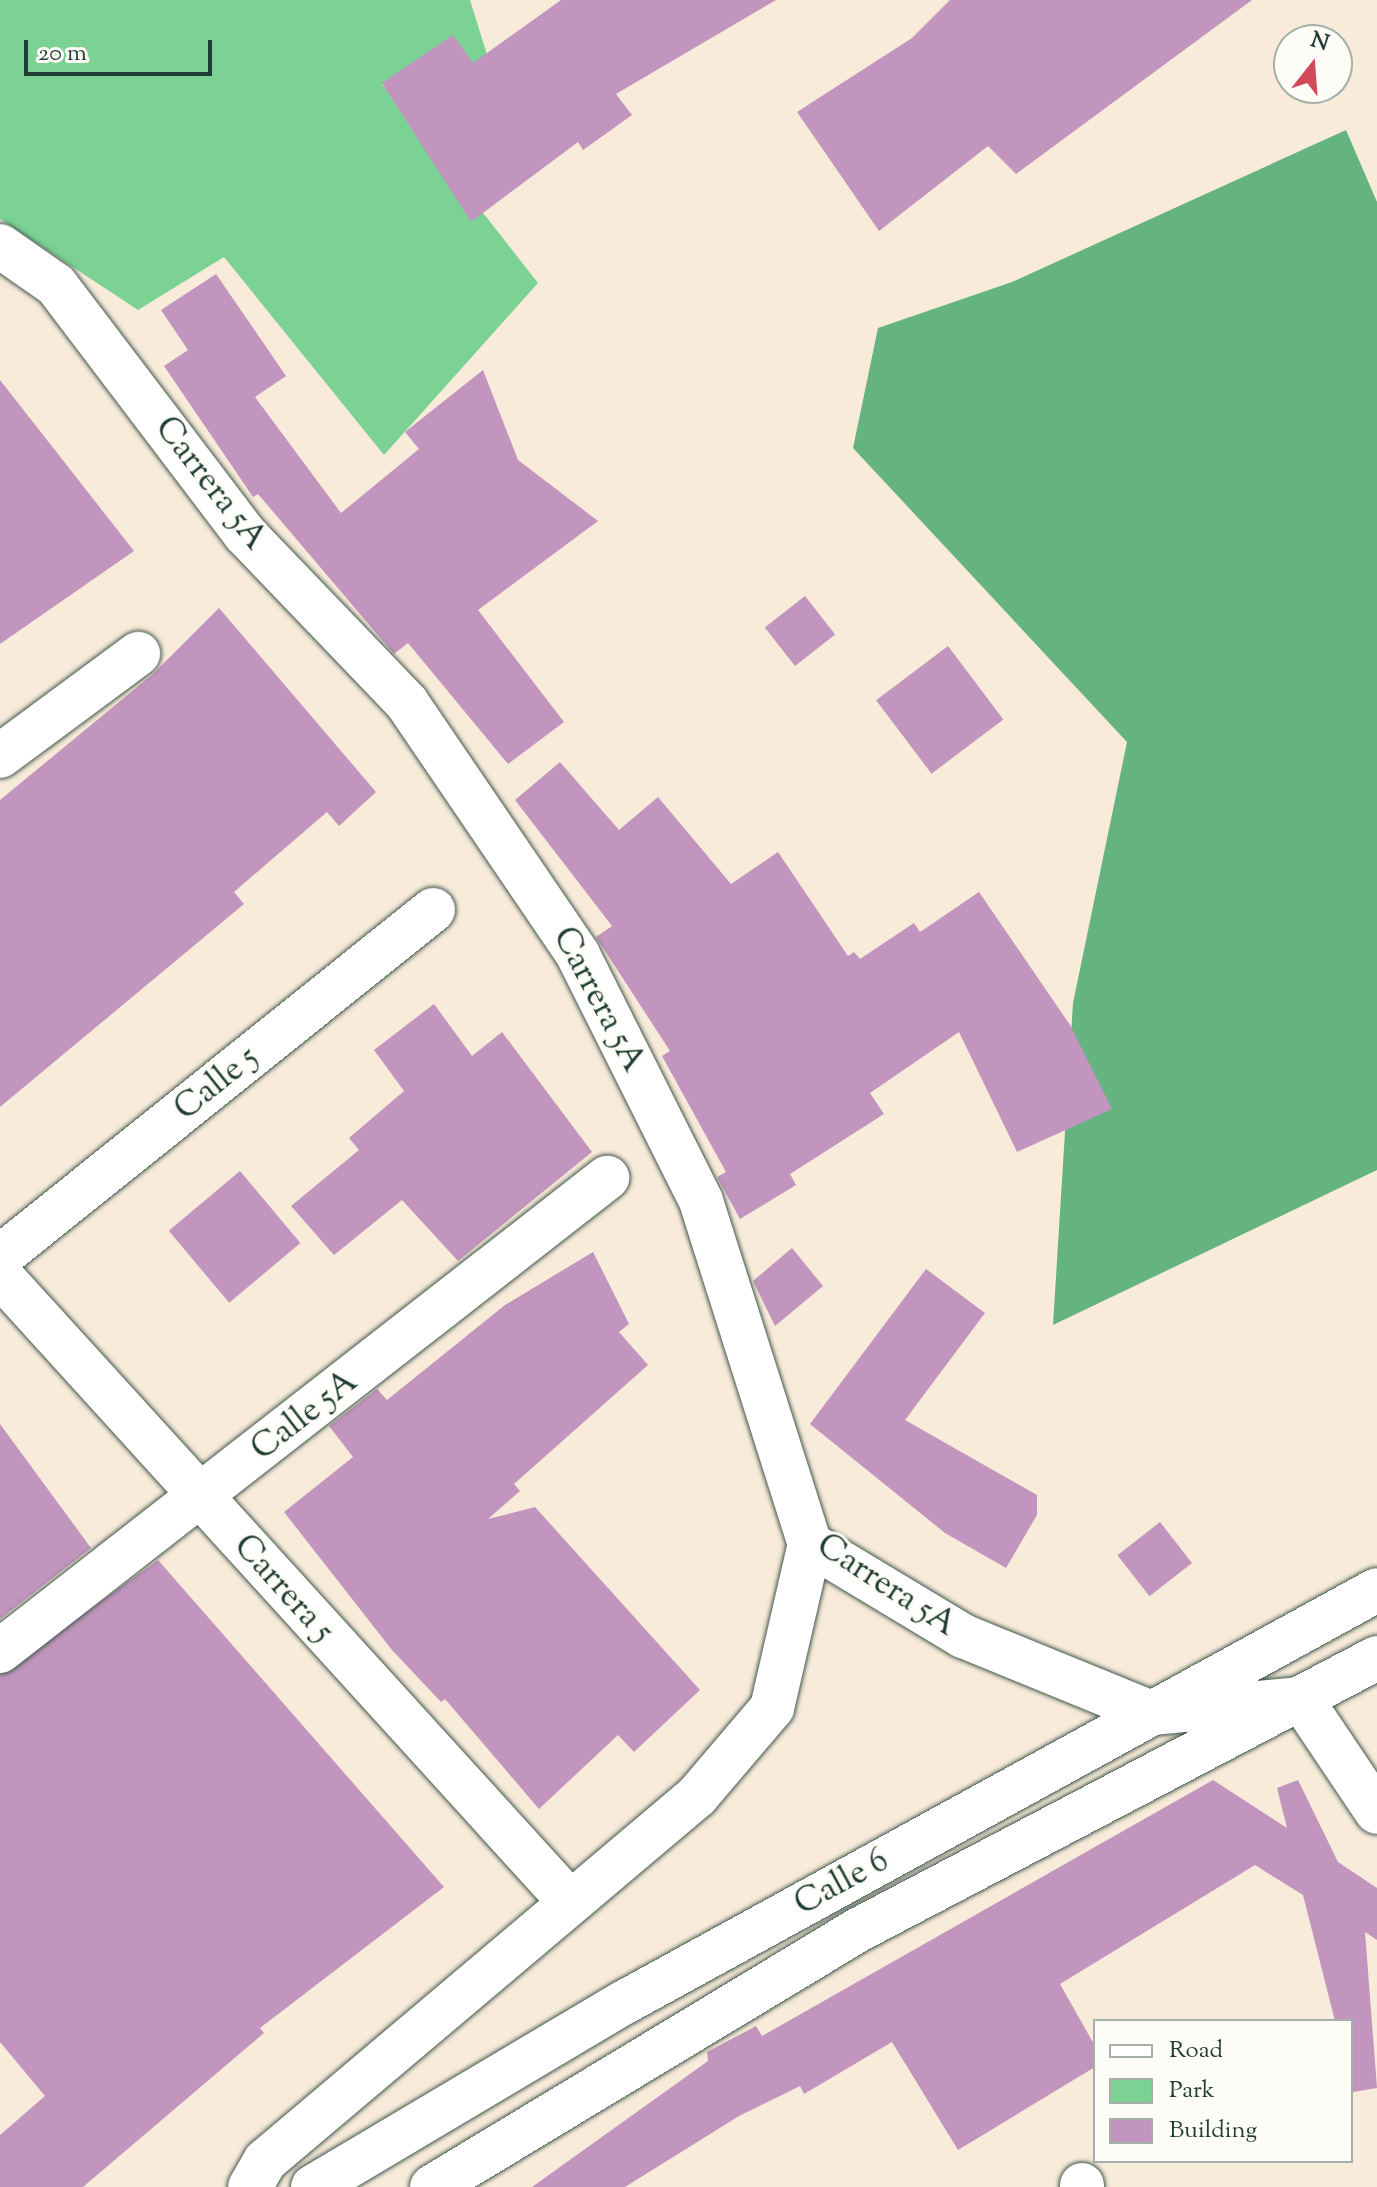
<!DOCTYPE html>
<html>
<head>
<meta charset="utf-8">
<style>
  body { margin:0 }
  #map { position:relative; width:1377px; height:2187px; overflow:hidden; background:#f8ebd9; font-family:"Sorts Mill Goudy",serif }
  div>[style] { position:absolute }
  .green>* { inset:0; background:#7cd195 }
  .forest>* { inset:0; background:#65b37e }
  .building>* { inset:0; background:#c195bd; transform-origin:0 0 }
  .roads { filter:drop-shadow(0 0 2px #40574d) drop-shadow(0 0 2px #40574d) }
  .minor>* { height:44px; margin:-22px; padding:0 22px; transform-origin:22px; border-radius:22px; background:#fff }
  span { translate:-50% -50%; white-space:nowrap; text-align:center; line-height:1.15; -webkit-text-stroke:6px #fdfcf7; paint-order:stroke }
  .street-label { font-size:34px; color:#1f3d34 }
  .legend { position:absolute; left:1093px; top:2019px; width:260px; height:144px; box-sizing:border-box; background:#fdfcf7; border:2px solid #a4b0a9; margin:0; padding:10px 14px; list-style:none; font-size:24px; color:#1f3d34 }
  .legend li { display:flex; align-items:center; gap:16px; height:40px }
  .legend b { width:40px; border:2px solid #a4b0a9 }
  .north { position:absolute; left:1273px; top:24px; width:80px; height:80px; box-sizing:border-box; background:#fdfcf7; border:2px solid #a4b0a9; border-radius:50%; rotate:17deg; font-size:22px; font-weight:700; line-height:32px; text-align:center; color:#1f3d34 }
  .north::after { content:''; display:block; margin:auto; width:28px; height:36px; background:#d1495b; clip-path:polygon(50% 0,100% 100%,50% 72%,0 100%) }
  .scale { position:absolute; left:24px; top:40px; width:188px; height:36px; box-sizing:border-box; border:4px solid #1f3d34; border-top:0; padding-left:10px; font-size:24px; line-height:28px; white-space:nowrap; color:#1f3d34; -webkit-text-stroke:6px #fdfcf7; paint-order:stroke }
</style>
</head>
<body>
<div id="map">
  <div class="green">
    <i style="clip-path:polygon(0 0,470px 0,489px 61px,382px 84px,538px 283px,384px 455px,224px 257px,138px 310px,0 219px)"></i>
  </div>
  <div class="forest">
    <i style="clip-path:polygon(1346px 130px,1377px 202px,1377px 1170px,1053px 1325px,1073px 1003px,1127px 742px,853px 448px,878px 328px,1012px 282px)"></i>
  </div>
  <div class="building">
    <i style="clip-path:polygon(561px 0,776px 0,616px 94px,632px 115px,583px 150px,578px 142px,471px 222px,382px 83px,453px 35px,473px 63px)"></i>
    <i style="clip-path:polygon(950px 0,1252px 0,1016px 174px,988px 146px,879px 231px,797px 112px,912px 38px)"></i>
    <i style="clip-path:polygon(216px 274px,286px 376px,255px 397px,341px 513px,419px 449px,405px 432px,483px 370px,518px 460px,598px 521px,478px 610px,564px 722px,508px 764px,408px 643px,394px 654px,258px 494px,253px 497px,164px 366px,188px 350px,161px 310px)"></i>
    <i style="clip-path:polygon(0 380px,134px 551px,0 644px)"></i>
    <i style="left:805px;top:596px;width:49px;height:51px;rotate:52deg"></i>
    <i style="clip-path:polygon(219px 608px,376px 792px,339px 826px,327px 812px,234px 892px,244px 904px,0 1107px,0 800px,153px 674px)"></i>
    <i style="left:948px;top:646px;width:92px;height:90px;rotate:53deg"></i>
    <i style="clip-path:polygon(560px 762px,619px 830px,658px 797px,731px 884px,778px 852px,848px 956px,854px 952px,860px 959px,914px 923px,920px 932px,979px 892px,1070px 1025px,1112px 1109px,1017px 1152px,959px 1032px,870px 1093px,884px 1114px,790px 1174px,796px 1185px,740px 1219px,717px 1177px,726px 1172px,662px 1056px,670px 1051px,596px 937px,612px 926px,515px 800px)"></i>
    <i style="clip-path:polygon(434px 1004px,472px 1056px,502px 1032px,592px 1152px,458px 1261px,402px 1200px,334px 1255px,291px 1206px,359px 1150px,349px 1138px,404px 1091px,374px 1050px)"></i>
    <i style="left:240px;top:1171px;width:94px;height:93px;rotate:50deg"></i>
    <i style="clip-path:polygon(792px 1248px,823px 1286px,775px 1326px,753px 1281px)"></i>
    <i style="clip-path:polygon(593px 1252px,629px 1324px,619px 1332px,648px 1365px,514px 1484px,520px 1491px,488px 1519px,535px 1507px,700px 1690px,634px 1752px,618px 1735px,539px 1809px,445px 1699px,441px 1702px,392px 1650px,284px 1512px,353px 1457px,329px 1426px,377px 1389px,387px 1400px,505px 1305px)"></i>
    <i style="clip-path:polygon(926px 1269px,985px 1313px,905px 1420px,1037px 1495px,1037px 1515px,1006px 1568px,945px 1533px,810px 1424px)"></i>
    <i style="clip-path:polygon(0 1424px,91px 1548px,0 1619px)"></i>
    <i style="left:1160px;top:1522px;width:52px;height:54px;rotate:52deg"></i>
    <i style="clip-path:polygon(158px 1560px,444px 1887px,260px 2028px,264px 2033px,83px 2187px,0 2187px,0 2135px,45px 2096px,0 2042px,0 1675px)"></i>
    <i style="clip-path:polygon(1213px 1780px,1287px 1828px,1277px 1788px,1298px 1780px,1338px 1862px,1377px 1888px,1377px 1940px,1365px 1932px,1377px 2088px,1353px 2092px,1351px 2021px,1335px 2021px,1303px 1895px,1255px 1865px,1060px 1984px,1095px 2046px,1095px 2067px,958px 2150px,892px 2042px,804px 2094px,800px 2086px,739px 2116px,625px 2187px,532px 2187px,708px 2061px,707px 2052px,756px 2026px,762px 2036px)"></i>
  </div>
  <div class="roads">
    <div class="minor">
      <i style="left:0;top:246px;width:68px;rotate:34.9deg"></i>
      <i style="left:56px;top:285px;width:313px;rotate:52.8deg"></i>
      <i style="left:245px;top:534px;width:234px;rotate:46.2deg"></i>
      <i style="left:407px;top:703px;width:305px;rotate:55.8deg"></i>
      <i style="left:578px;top:955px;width:275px;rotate:63.4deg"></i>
      <i style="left:701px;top:1201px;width:360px;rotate:72.4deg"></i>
      <i style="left:810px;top:1544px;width:179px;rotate:31deg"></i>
      <i style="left:963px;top:1636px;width:204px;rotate:22.2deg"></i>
      <i style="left:1152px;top:1713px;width:150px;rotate:-5.4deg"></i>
      <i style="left:1301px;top:1699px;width:136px;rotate:56.1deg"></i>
      <i style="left:0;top:756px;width:172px;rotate:-36.5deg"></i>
      <i style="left:0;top:1257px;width:555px;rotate:-38.71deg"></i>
      <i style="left:0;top:1275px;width:846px;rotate:47.73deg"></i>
      <i style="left:0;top:1651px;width:770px;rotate:-37.93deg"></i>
      <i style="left:1082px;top:2185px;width:2px;rotate:90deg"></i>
      <i style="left:250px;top:2187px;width:30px;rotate:-60deg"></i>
      <i style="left:265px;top:2161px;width:566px;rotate:-40.19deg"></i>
      <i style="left:697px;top:1796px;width:116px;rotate:-49.6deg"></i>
      <i style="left:772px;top:1708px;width:168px;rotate:-77deg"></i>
      <i style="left:313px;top:2187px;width:363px;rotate:-30.7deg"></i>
      <i style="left:625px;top:2002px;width:857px;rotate:-28.72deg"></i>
      <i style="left:432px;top:2187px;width:500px;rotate:-31.1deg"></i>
      <i style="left:860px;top:1929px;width:584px;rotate:-27.66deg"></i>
    </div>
  </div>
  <div class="street-label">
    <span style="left:210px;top:484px;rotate:52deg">Carrera 5A</span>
    <span style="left:598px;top:1000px;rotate:62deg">Carrera 5A</span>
    <span style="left:217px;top:1084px;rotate:-39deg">Calle 5</span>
    <span style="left:305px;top:1416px;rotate:-38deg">Calle 5A</span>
    <span style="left:886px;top:1586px;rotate:33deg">Carrera 5A</span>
    <span style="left:283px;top:1589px;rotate:48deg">Carrera 5</span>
    <span style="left:842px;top:1883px;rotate:-29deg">Calle 6</span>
  </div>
  <ul class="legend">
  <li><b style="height:10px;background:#fff"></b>Road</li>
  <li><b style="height:22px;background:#7cd195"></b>Park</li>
  <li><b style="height:22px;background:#c195bd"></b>Building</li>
  </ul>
  <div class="north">N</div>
  <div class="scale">20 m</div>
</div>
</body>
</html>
